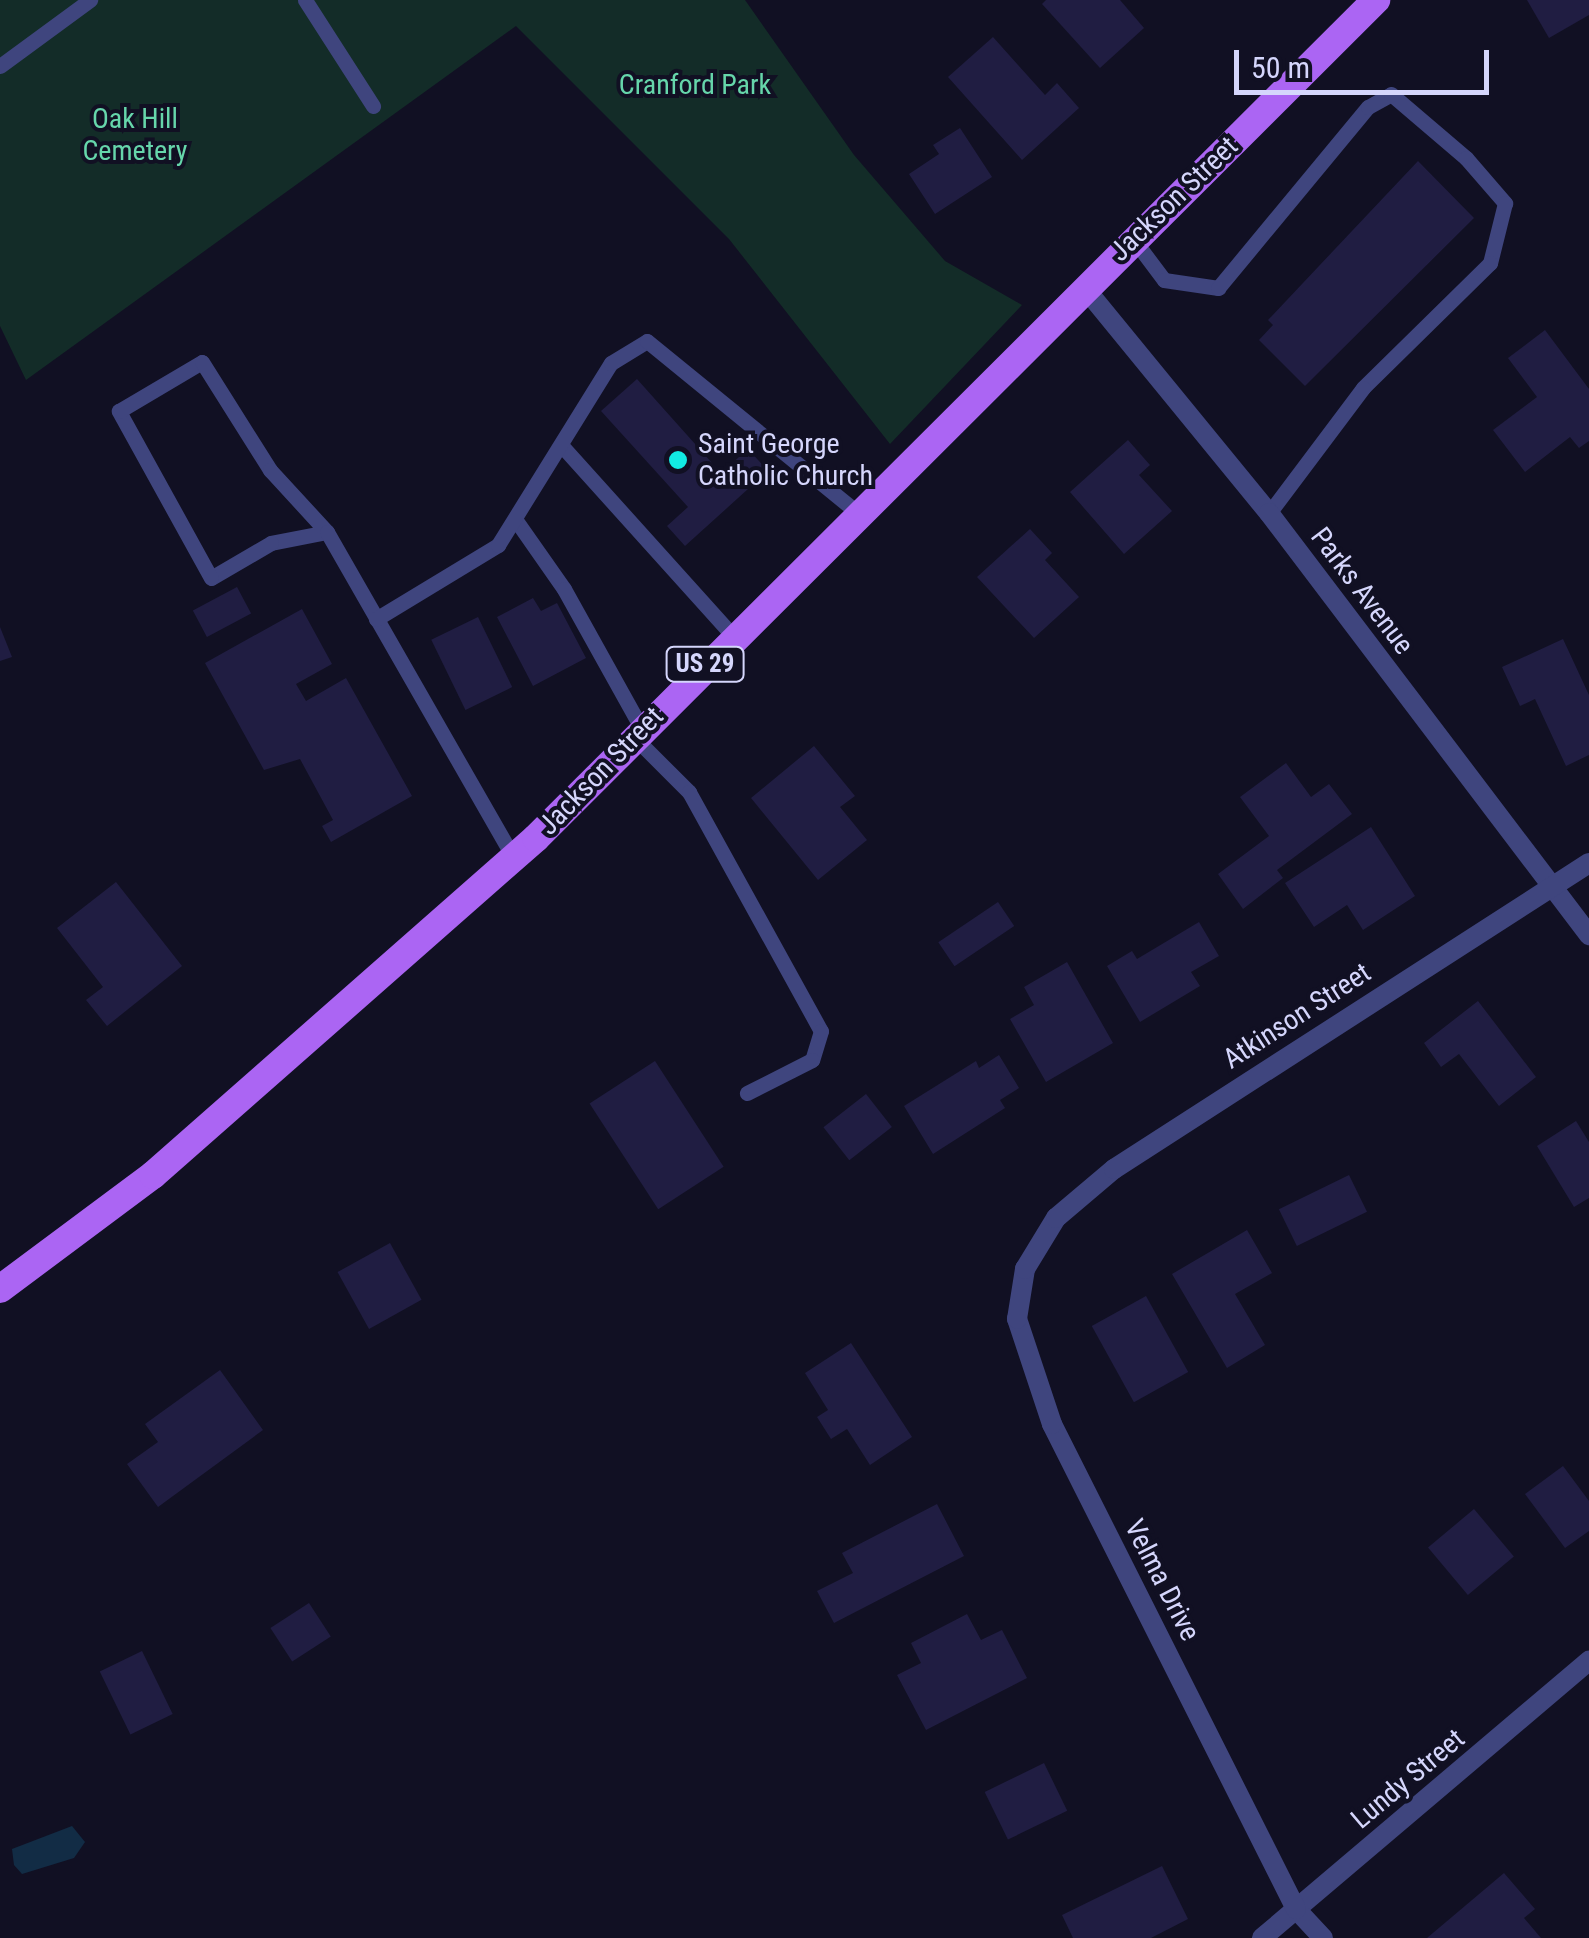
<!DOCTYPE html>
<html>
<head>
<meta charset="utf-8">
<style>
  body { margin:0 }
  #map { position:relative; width:1589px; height:1938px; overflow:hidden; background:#111023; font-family:"Roboto Condensed",sans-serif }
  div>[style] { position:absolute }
  .green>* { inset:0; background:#132c28 }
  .water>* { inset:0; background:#122c45 }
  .building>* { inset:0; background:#201d42; transform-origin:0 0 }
  .service>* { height:15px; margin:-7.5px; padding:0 7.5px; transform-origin:7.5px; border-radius:7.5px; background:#3f457e }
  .minor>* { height:20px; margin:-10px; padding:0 10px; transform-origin:10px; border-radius:10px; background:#3f457e }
  .primary>* { height:28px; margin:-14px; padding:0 14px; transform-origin:14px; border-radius:14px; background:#ab65f3 }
  .dots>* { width:28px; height:28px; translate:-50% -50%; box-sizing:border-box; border:5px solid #111023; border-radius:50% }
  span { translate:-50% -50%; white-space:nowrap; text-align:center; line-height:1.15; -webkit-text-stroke:8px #111023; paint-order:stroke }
  .shield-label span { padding:2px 8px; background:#111023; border:2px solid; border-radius:8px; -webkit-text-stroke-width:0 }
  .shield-label { font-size:25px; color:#d5d6fc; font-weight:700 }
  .park-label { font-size:28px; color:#66d6ab }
  .street-label { font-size:28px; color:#d5d6fc }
  .poi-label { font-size:28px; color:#d5d6fc }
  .left { translate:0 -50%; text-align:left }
  .scale { position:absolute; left:1234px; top:50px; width:255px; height:45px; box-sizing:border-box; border:5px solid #d5d6fc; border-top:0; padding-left:12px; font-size:30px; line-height:35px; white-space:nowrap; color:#d5d6fc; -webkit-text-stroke:8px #111023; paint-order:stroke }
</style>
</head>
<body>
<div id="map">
  <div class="green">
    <i style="clip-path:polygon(0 0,745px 0,854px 155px,945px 261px,1022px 305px,890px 444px,729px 239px,516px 26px,26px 380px,0 326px)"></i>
  </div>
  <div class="water">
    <i style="clip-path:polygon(72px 1826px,85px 1842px,74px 1858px,22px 1874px,14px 1865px,12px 1849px)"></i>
  </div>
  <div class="building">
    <i style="clip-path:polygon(1046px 0,1120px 0,1144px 28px,1100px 68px,1042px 4px)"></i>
    <i style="clip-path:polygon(1527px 0,1589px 0,1589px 15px,1549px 38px)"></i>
    <i style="clip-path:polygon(993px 37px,1045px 95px,1057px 83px,1079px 108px,1022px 160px,948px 77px)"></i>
    <i style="clip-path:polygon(960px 128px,992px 177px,935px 214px,909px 174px,939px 154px,933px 145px)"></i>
    <i style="clip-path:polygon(1418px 161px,1474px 218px,1305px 386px,1259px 340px,1273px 325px,1268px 320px)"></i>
    <i style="clip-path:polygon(1545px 330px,1589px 389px,1589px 441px,1579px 448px,1570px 437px,1525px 472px,1493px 430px,1537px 397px,1508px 358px)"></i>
    <i style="clip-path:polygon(637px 379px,721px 473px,748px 449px,768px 471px,685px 546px,667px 526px,688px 507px,601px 411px)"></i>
    <i style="clip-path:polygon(1128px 440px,1150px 465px,1139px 475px,1172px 511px,1124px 554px,1070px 492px)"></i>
    <i style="clip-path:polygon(1030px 529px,1052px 553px,1045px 560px,1079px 597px,1034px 638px,977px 577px)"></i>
    <i style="left:237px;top:587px;width:30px;height:50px;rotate:62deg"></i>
    <i style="clip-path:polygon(533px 598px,541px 611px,557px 603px,586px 658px,533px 686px,497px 617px)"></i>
    <i style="clip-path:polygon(302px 609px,332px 664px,296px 684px,306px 701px,346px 678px,412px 796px,331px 842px,322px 826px,333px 820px,300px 759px,264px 770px,205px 663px)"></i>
    <i style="left:478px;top:617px;width:78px;height:52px;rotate:64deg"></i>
    <i style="clip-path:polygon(0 627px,12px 657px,0 661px)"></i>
    <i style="clip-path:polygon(1563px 639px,1589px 695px,1589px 755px,1566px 766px,1535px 699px,1520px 706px,1502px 667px)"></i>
    <i style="clip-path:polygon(814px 746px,855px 796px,840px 807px,867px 840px,818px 880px,751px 798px)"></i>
    <i style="clip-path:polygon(1286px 763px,1311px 797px,1329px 784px,1352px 814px,1277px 870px,1283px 878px,1243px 909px,1218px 874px,1269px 836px,1240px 797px)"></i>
    <i style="clip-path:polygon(1371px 827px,1415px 896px,1363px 930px,1347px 905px,1314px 927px,1285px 883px)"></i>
    <i style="clip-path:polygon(116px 882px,182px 966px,107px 1026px,86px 1000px,103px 987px,57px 928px)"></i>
    <i style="left:998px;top:902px;width:29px;height:72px;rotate:56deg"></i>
    <i style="clip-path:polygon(1199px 922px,1219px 956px,1191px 972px,1200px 986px,1140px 1022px,1107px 966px,1132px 951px,1137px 959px)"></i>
    <i style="clip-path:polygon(1067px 962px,1113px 1043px,1046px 1082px,1010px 1019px,1034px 1005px,1024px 987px)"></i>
    <i style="clip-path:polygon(1478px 1001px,1536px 1077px,1499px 1106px,1459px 1054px,1441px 1067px,1424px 1043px)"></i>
    <i style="clip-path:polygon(999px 1055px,1019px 1088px,1000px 1100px,1005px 1108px,933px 1154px,904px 1106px,976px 1061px,979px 1068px)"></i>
    <i style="left:655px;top:1061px;width:126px;height:78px;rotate:57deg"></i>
    <i style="left:866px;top:1094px;width:42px;height:54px;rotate:52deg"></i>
    <i style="clip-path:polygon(1576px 1121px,1589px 1142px,1589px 1198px,1574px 1207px,1537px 1146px)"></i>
    <i style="left:1349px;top:1175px;width:41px;height:78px;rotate:64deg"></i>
    <i style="clip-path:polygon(1247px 1230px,1272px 1273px,1235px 1294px,1265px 1345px,1227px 1368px,1172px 1274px)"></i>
    <i style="left:390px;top:1243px;width:65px;height:60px;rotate:61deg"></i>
    <i style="left:1146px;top:1296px;width:87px;height:62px;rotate:61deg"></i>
    <i style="clip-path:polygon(851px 1343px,912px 1437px,870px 1465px,847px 1429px,831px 1439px,817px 1417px,828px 1410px,805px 1373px)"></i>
    <i style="clip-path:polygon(220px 1370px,263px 1430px,158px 1507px,127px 1464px,158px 1442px,145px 1424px)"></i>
    <i style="clip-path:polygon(1563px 1466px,1589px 1501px,1589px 1531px,1565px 1548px,1525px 1494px)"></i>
    <i style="clip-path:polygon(937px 1504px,964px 1556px,834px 1623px,817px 1591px,853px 1573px,842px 1553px)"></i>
    <i style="left:1474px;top:1509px;width:62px;height:60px;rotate:50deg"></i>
    <i style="left:309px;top:1603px;width:40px;height:46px;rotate:57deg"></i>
    <i style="clip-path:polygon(967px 1614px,981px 1640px,1002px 1630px,1027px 1678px,926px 1730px,897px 1675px,921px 1663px,911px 1643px)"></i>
    <i style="left:142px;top:1651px;width:70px;height:47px;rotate:64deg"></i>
    <i style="left:1044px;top:1763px;width:53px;height:66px;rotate:64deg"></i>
    <i style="clip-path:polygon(1162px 1866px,1188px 1919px,1151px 1938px,1073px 1938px,1062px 1915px)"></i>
    <i style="clip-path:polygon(1504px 1873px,1535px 1909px,1524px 1918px,1541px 1938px,1427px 1938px)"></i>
  </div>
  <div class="service">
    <i style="left:305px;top:0;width:126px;rotate:57.3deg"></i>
    <i style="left:0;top:66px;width:112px;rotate:-36.3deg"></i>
    <i style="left:1134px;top:240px;width:50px;rotate:53.1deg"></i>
    <i style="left:1164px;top:280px;width:55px;rotate:8.4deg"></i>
    <i style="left:1218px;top:288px;width:235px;rotate:-50.4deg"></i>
    <i style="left:1368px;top:107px;width:26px;rotate:-29deg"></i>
    <i style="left:1391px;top:94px;width:99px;rotate:40.5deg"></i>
    <i style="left:1466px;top:158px;width:60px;rotate:49.1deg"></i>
    <i style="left:1505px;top:203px;width:62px;rotate:104deg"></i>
    <i style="left:1490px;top:263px;width:178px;rotate:135.5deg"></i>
    <i style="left:1363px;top:388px;width:156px;rotate:126.9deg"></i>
    <i style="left:562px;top:446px;width:256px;rotate:48deg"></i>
    <i style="left:515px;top:519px;width:85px;rotate:55deg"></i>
    <i style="left:564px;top:589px;width:160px;rotate:60.9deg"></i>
    <i style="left:327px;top:532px;width:57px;rotate:168.9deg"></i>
    <i style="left:271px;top:543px;width:69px;rotate:149.7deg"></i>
    <i style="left:211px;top:578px;width:191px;rotate:-118.9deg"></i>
    <i style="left:119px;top:411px;width:96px;rotate:-30.6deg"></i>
    <i style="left:202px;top:362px;width:128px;rotate:57.8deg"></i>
    <i style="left:270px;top:470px;width:84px;rotate:47.4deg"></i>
    <i style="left:327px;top:532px;width:376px;rotate:60.2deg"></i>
    <i style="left:376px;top:619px;width:143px;rotate:-31.2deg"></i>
    <i style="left:498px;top:545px;width:214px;rotate:-58.2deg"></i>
    <i style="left:611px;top:363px;width:42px;rotate:-31.4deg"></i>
    <i style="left:647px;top:341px;width:274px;rotate:39.2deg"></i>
    <i style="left:634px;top:737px;width:78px;rotate:45deg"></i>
    <i style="left:689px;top:792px;width:273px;rotate:61.1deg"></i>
    <i style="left:821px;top:1031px;width:30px;rotate:107deg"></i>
    <i style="left:812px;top:1060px;width:73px;rotate:153.1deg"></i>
  </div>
  <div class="minor">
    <i style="left:1084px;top:287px;width:292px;rotate:50.7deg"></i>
    <i style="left:1269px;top:513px;width:530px;rotate:52.83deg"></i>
    <i style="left:1262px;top:1938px;width:429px;rotate:-40.3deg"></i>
    <i style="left:1323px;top:1938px;width:40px;rotate:-133deg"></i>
    <i style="left:1296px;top:1909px;width:543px;rotate:-116.71deg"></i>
    <i style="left:1052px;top:1424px;width:111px;rotate:-108.4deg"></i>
    <i style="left:1017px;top:1319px;width:51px;rotate:-80.9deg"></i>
    <i style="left:1025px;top:1269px;width:60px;rotate:-58.7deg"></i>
    <i style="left:1056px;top:1218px;width:76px;rotate:-40.2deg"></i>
    <i style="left:1114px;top:1169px;width:565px;rotate:-32.79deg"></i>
  </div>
  <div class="primary">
    <i style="left:0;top:1289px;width:191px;rotate:-36.7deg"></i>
    <i style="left:153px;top:1175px;width:510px;rotate:-41.34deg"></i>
    <i style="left:536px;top:838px;width:1187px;rotate:-44.93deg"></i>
  </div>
  <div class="dots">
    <i style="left:678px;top:460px;background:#12ebe3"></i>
  </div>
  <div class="shield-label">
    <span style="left:705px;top:664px">US 29</span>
  </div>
  <div class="park-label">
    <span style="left:695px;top:85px">Cranford Park</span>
    <span style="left:135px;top:135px">Oak Hill<br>Cemetery</span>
  </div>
  <div class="street-label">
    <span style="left:1174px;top:199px;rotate:-44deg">Jackson Street</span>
    <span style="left:1362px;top:591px;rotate:53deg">Parks Avenue</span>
    <span style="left:601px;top:771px;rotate:-46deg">Jackson Street</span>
    <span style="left:1297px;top:1016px;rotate:-33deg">Atkinson Street</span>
    <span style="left:1162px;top:1580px;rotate:63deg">Velma Drive</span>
    <span style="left:1408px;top:1779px;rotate:-40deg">Lundy Street</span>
  </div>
  <div class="poi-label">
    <span class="left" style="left:698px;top:460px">Saint George<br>Catholic Church</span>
  </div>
  <div class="scale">50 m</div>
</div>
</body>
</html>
